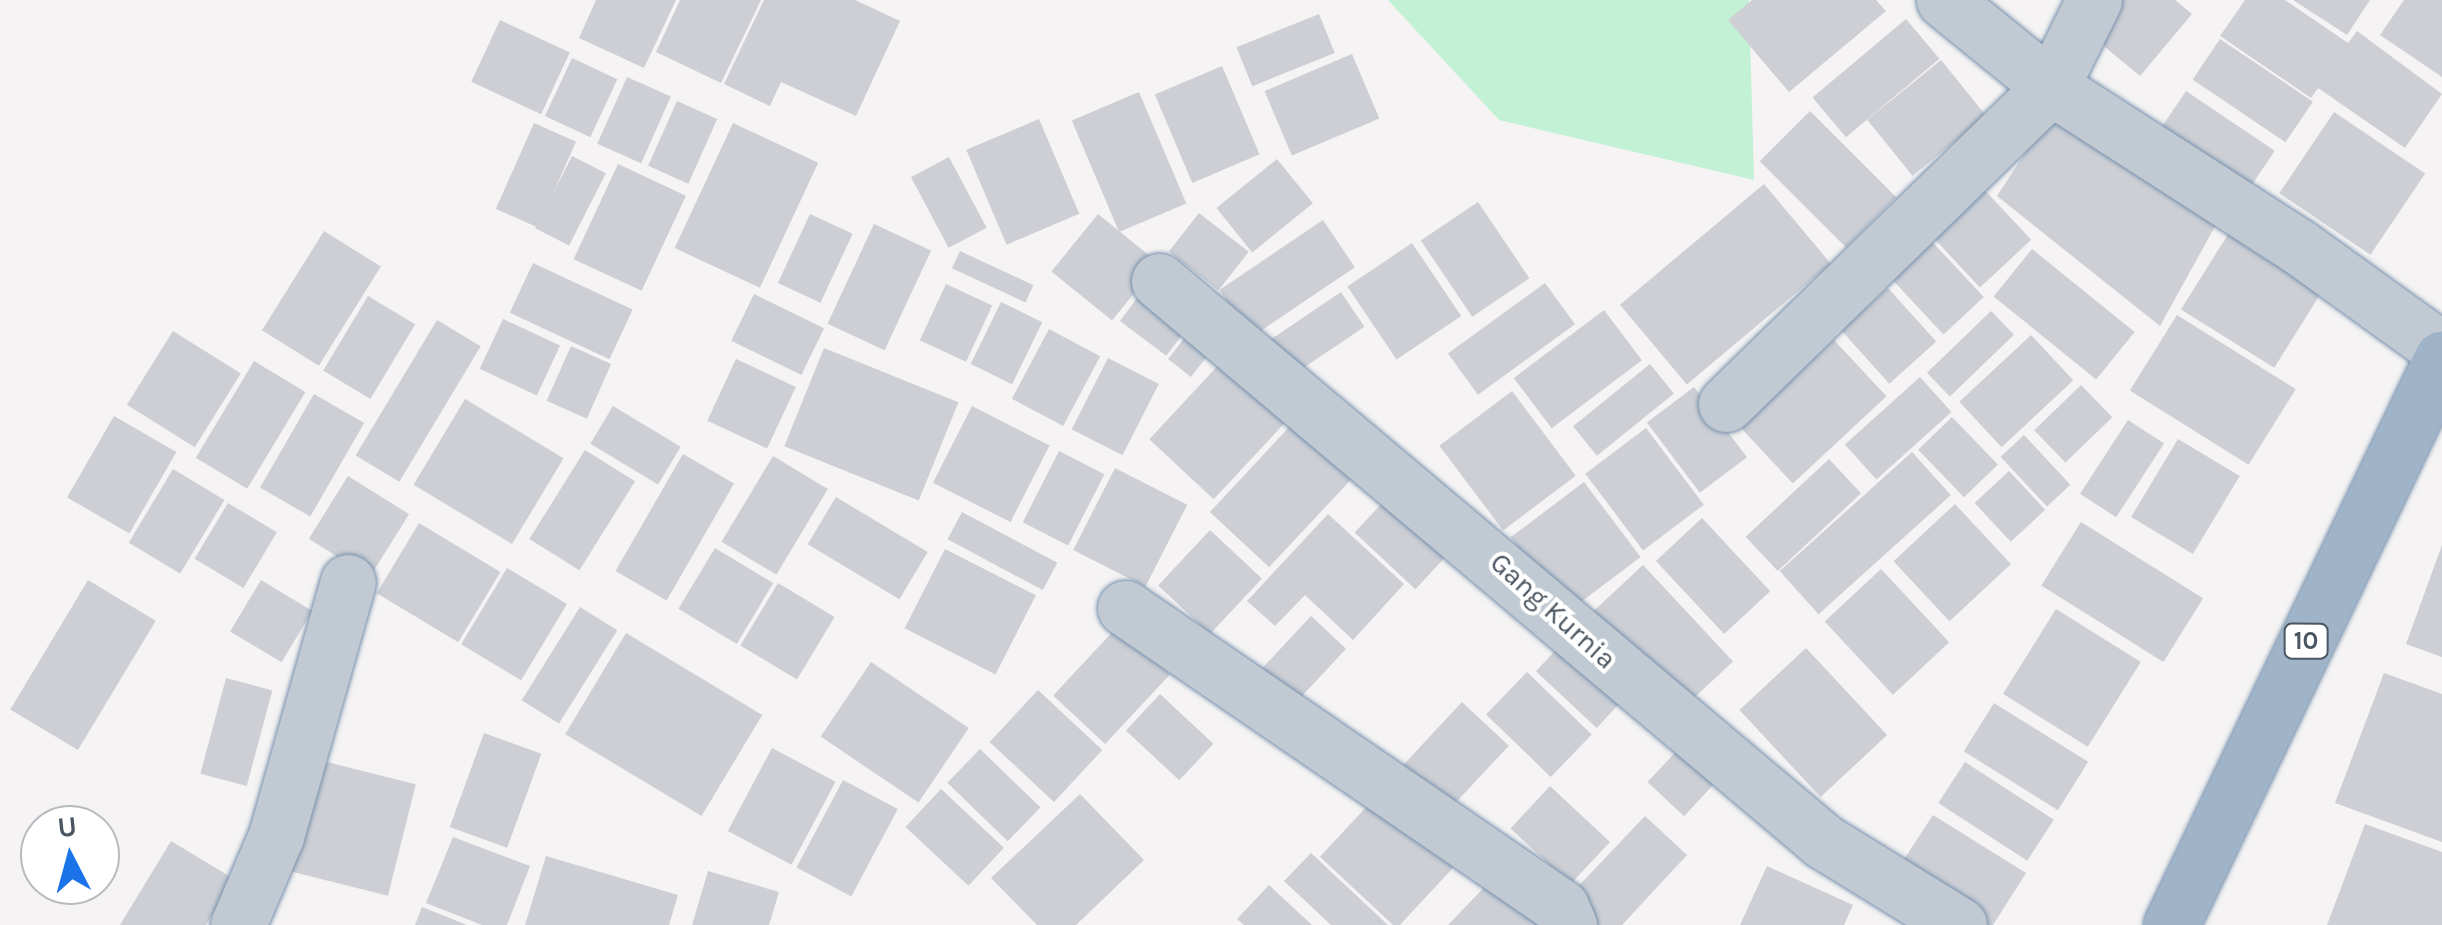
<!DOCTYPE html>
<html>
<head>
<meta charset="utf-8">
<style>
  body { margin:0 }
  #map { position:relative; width:2442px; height:925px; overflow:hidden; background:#f5f3f3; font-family:Karla,sans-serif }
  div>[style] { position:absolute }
  .green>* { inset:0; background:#c3f1d5 }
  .building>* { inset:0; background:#cdcfd5; transform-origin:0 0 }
  .roads { filter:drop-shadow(0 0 2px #7690ad) drop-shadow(0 0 2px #7690ad) }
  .minor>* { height:55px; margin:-27.5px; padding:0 27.5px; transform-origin:27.5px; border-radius:27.5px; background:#c1cad2 }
  .trunk>* { height:55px; margin:-27.5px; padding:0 27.5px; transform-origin:27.5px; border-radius:27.5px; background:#9fb4c9 }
  span { translate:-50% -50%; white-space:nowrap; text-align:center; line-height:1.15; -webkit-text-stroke:8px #fff; paint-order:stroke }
  .shield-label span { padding:2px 8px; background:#fff; border:2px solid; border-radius:8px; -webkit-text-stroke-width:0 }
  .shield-label { font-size:25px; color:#4a5661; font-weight:700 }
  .street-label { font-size:28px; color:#4a5661 }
  .north { position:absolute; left:20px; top:805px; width:100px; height:100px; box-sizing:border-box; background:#fff; border:2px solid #b7bbc0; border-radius:50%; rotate:354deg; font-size:28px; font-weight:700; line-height:40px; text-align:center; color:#4a5661 }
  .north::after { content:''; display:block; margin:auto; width:35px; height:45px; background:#1a73e8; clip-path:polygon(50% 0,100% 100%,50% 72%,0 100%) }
</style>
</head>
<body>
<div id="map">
  <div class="green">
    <i style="clip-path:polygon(1388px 0,1749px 0,1754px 180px,1499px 120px)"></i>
  </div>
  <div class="building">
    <i style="clip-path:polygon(596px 0,676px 0,644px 68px,579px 38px)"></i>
    <i style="clip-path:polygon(680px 0,761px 0,721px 83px,656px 52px)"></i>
    <i style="clip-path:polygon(764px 0,855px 0,900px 21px,856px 116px,781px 82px,770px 106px,724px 84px)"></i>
    <i style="clip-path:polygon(1752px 0,1876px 0,1886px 11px,1789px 92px,1728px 20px)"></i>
    <i style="clip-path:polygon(2116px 0,2175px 0,2192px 14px,2140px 76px,2088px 33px)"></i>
    <i style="clip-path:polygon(2245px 0,2285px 0,2348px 43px,2357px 31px,2442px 94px,2405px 148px,2318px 88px,2311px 98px,2220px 36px)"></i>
    <i style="clip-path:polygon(2293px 0,2370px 0,2347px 35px)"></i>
    <i style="clip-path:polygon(2404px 0,2442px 0,2442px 77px,2380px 35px)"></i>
    <i style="left:1319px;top:14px;width:42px;height:89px;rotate:68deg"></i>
    <i style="left:1906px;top:19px;width:52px;height:122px;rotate:50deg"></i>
    <i style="left:500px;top:20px;width:77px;height:68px;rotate:25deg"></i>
    <i style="left:2220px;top:39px;width:112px;height:49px;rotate:34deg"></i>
    <i style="left:1352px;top:54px;width:70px;height:95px;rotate:67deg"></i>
    <i style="left:572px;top:58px;width:50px;height:64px;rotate:25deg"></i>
    <i style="left:1941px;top:60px;width:72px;height:95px;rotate:51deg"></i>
    <i style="left:1222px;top:66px;width:96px;height:73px;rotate:67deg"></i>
    <i style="left:627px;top:77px;width:48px;height:73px;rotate:24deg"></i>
    <i style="left:2186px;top:91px;width:107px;height:55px;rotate:34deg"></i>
    <i style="left:1139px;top:92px;width:121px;height:73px;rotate:67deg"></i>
    <i style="left:677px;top:101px;width:44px;height:71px;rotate:24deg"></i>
    <i style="clip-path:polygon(2054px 108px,2223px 212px,2160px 326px,1997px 196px)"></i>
    <i style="left:1810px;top:111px;width:122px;height:71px;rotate:45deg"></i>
    <i style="left:2334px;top:112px;width:110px;height:98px;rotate:34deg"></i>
    <i style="left:1039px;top:119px;width:103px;height:79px;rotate:67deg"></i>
    <i style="left:534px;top:123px;width:46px;height:94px;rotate:24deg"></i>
    <i style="left:733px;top:123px;width:94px;height:138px;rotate:25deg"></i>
    <i style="left:572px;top:156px;width:38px;height:81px;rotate:27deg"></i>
    <i style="left:949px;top:157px;width:80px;height:43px;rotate:62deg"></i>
    <i style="left:1277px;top:159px;width:57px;height:78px;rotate:51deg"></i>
    <i style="left:618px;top:164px;width:75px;height:105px;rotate:25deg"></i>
    <i style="left:1764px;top:184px;width:104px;height:188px;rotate:50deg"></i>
    <i style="left:1980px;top:185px;width:75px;height:70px;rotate:47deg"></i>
    <i style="left:1478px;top:202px;width:92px;height:69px;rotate:56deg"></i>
    <i style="left:1199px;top:213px;width:63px;height:49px;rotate:38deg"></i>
    <i style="left:810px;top:214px;width:47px;height:76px;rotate:25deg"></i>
    <i style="left:1098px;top:214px;width:78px;height:74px;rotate:39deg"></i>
    <i style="left:1323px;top:220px;width:57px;height:125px;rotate:56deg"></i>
    <i style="left:2235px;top:223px;width:110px;height:102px;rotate:32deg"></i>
    <i style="left:874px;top:224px;width:63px;height:110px;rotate:25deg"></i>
    <i style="left:324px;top:231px;width:67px;height:117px;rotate:32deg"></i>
    <i style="left:1923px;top:232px;width:89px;height:55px;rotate:47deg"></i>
    <i style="left:1412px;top:243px;width:88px;height:78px;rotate:56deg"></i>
    <i style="left:2032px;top:249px;width:132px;height:61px;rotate:39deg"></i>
    <i style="left:960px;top:251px;width:81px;height:19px;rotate:25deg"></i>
    <i style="left:533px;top:263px;width:110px;height:55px;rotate:25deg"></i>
    <i style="left:1545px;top:283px;width:51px;height:120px;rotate:54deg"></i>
    <i style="left:946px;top:284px;width:51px;height:62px;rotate:25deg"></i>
    <i style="left:1888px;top:288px;width:72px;height:63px;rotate:48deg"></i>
    <i style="left:1144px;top:289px;width:58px;height:40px;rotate:37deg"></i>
    <i style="left:1341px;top:292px;width:42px;height:93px;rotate:56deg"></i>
    <i style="left:754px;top:294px;width:78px;height:52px;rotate:26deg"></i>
    <i style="left:368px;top:296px;width:55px;height:87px;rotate:31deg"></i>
    <i style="left:1001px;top:302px;width:46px;height:69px;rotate:26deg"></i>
    <i style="left:1604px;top:310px;width:63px;height:113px;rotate:53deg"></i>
    <i style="left:1991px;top:311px;width:33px;height:89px;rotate:46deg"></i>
    <i style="left:2177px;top:315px;width:140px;height:89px;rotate:32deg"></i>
    <i style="left:503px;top:319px;width:63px;height:55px;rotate:25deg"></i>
    <i style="left:437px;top:320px;width:51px;height:158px;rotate:31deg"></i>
    <i style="left:1197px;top:322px;width:29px;height:47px;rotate:38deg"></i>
    <i style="left:1049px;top:329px;width:58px;height:79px;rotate:28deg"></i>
    <i style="left:173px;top:331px;width:80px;height:87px;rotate:32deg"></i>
    <i style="left:2031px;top:335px;width:62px;height:98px;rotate:47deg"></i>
    <i style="left:1834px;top:340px;width:77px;height:128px;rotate:47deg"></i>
    <i style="left:571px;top:346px;width:44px;height:60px;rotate:24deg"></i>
    <i style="left:824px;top:348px;width:145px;height:106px;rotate:22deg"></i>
    <i style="left:1108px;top:358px;width:57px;height:80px;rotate:27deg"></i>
    <i style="left:1225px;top:358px;width:88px;height:111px;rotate:43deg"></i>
    <i style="left:736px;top:359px;width:66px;height:68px;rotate:25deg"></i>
    <i style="left:254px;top:361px;width:60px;height:113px;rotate:31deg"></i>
    <i style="left:1650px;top:364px;width:38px;height:99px;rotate:51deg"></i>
    <i style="left:1920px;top:377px;width:47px;height:101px;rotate:48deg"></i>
    <i style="left:2081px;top:385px;width:45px;height:65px;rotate:46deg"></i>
    <i style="left:1694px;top:387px;width:88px;height:59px;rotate:53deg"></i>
    <i style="left:1512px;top:391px;width:106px;height:91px;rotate:53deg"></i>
    <i style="left:314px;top:394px;width:58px;height:108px;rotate:30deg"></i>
    <i style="left:465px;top:399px;width:115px;height:100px;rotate:31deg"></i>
    <i style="left:613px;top:406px;width:79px;height:44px;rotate:31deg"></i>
    <i style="left:972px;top:406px;width:87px;height:86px;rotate:27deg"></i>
    <i style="left:1306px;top:409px;width:81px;height:141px;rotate:43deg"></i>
    <i style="left:114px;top:416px;width:72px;height:94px;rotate:30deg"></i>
    <i style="left:1952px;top:417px;width:66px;height:47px;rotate:46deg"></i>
    <i style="left:2128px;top:420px;width:43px;height:88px;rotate:33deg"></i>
    <i style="left:1646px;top:428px;width:96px;height:76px;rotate:53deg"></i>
    <i style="left:2024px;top:435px;width:68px;height:32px;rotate:47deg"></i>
    <i style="left:2178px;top:439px;width:72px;height:91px;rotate:31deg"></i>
    <i style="left:585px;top:450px;width:59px;height:105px;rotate:32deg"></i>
    <i style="left:1059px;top:451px;width:51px;height:80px;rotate:27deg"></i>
    <i style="left:1912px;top:452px;width:58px;height:178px;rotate:48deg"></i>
    <i style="left:683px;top:454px;width:59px;height:135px;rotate:30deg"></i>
    <i style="left:773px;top:456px;width:64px;height:100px;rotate:31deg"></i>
    <i style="left:1829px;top:459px;width:47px;height:114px;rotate:47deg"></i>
    <i style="left:1115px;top:468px;width:81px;height:92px;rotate:27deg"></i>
    <i style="left:173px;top:469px;width:60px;height:86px;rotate:31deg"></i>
    <i style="left:2009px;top:471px;width:53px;height:47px;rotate:47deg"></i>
    <i style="left:348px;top:476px;width:72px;height:74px;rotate:32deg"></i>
    <i style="left:1584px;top:482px;width:94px;height:92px;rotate:53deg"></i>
    <i style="left:1399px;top:485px;width:83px;height:65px;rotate:43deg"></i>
    <i style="left:836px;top:497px;width:107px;height:55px;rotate:31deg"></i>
    <i style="left:228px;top:503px;width:57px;height:65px;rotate:31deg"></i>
    <i style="left:1955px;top:504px;width:82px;height:84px;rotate:47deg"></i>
    <i style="left:962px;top:512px;width:108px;height:31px;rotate:28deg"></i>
    <i style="clip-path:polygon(1328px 514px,1404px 584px,1353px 640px,1305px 595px,1275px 626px,1247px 601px)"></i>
    <i style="left:1702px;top:518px;width:100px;height:63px;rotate:47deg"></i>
    <i style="left:2081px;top:522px;width:144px;height:75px;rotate:32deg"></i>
    <i style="left:419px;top:523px;width:95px;height:82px;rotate:31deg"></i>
    <i style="left:1210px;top:530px;width:71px;height:76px;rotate:43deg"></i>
    <i style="clip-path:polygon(2442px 545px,2442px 657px,2406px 644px)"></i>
    <i style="left:715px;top:548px;width:68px;height:71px;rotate:31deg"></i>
    <i style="left:945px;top:549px;width:102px;height:89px;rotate:27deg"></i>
    <i style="left:1643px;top:565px;width:132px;height:76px;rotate:47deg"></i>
    <i style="left:507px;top:568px;width:70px;height:89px;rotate:31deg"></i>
    <i style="left:1881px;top:569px;width:100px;height:77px;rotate:47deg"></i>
    <i style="left:88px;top:580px;width:79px;height:151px;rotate:31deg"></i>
    <i style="left:261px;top:580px;width:60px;height:60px;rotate:31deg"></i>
    <i style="left:778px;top:583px;width:66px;height:73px;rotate:31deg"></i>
    <i style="left:580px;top:607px;width:44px;height:110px;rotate:32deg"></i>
    <i style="left:2056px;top:609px;width:100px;height:100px;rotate:32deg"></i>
    <i style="left:1311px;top:616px;width:48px;height:79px;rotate:43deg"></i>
    <i style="left:1118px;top:626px;width:71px;height:95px;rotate:43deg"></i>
    <i style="left:626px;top:633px;width:159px;height:118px;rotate:31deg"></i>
    <i style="left:1568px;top:637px;width:83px;height:47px;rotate:43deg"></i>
    <i style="left:1806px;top:648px;width:119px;height:91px;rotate:47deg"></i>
    <i style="left:871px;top:662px;width:118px;height:90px;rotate:34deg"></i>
    <i style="left:1527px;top:672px;width:90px;height:59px;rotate:44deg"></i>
    <i style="clip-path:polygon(2384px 673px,2442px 694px,2442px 842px,2335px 803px)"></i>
    <i style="left:226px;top:678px;width:48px;height:99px;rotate:15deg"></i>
    <i style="left:1038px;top:690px;width:88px;height:71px;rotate:43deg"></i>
    <i style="left:1160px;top:694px;width:73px;height:50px;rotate:43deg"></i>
    <i style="left:1462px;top:702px;width:64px;height:93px;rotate:43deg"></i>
    <i style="left:1994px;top:703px;width:111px;height:57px;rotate:32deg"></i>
    <i style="left:484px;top:733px;width:61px;height:100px;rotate:20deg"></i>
    <i style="left:1683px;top:744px;width:50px;height:52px;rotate:43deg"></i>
    <i style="left:772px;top:748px;width:72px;height:94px;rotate:28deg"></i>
    <i style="left:980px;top:749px;width:84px;height:47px;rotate:44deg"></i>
    <i style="left:311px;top:758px;width:108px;height:115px;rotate:14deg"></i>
    <i style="left:1965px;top:762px;width:106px;height:49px;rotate:33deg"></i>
    <i style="left:843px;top:780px;width:62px;height:99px;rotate:28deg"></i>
    <i style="left:1550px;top:786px;width:82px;height:58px;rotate:43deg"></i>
    <i style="left:1384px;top:788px;width:105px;height:94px;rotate:43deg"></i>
    <i style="left:941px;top:789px;width:86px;height:52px;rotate:43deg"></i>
    <i style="clip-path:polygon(1080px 794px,1144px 860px,1076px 925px,1037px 925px,991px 878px)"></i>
    <i style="clip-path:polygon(1933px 815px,2026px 873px,1993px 925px,1977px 925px,1895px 873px)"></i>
    <i style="clip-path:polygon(1645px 816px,1687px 855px,1622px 925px,1598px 925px,1568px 897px)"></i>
    <i style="clip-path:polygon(2365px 824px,2442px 852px,2442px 925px,2327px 925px)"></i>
    <i style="clip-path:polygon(453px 837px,530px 866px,507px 925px,482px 925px,426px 903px)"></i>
    <i style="clip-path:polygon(171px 841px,234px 879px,206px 925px,120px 925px)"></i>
    <i style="clip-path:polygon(1311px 853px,1388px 925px,1331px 925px,1284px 881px)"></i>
    <i style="clip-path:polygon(546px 856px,678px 895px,669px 925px,525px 925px)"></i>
    <i style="clip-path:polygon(1767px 866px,1853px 905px,1844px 925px,1740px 925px)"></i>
    <i style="clip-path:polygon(708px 871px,779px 892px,769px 925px,692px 925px)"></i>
    <i style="clip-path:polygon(1493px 878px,1544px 925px,1448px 925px)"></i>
    <i style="clip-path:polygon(1269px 885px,1312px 925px,1244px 925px,1237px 919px)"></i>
    <i style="clip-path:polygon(422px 907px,467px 925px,415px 925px)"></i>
  </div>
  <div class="roads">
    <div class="minor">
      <i style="left:1944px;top:0;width:138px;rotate:39.1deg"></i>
      <i style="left:2051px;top:87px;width:294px;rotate:32.8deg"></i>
      <i style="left:2298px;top:246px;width:178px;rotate:35.8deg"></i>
      <i style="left:1159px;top:281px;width:869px;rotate:40.14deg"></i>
      <i style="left:1823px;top:841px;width:160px;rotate:31.7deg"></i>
      <i style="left:1726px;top:404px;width:454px;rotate:-44.3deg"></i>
      <i style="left:2051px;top:87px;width:97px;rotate:-63.7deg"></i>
      <i style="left:1125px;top:608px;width:529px;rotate:34.44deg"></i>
      <i style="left:1561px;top:907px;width:20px;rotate:66deg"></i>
      <i style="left:238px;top:925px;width:97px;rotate:-66.9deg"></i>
      <i style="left:276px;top:836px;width:264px;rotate:-74.2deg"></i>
    </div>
    <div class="trunk">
      <i style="left:2171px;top:925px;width:628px;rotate:-64.45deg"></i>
    </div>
  </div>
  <div class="shield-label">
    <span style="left:2306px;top:641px">10</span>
  </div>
  <div class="street-label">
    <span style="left:1553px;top:611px;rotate:42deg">Gang Kurnia</span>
  </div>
  <div class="north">U</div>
</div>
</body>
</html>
